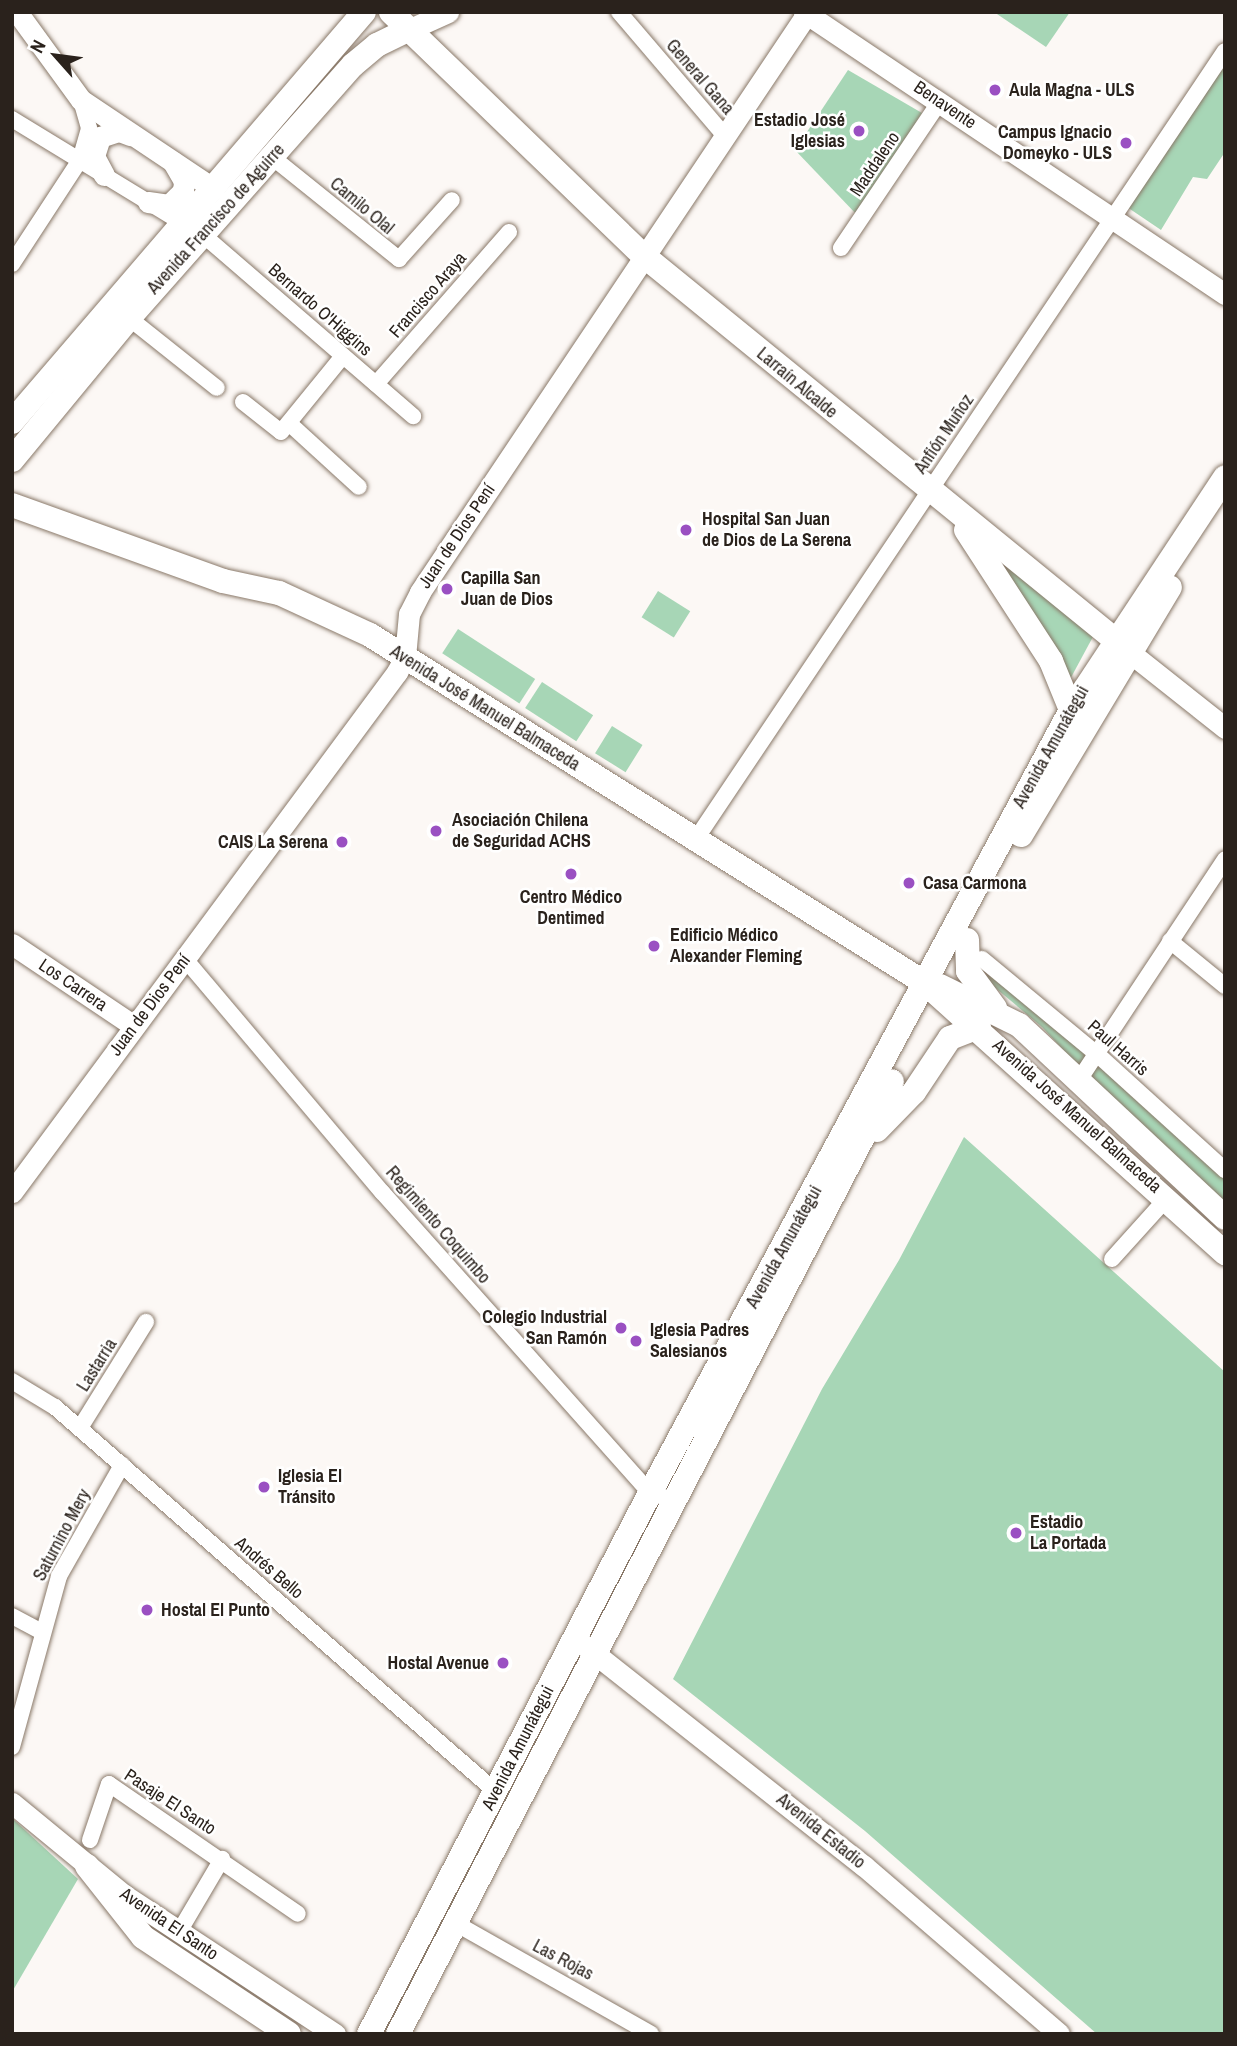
<!DOCTYPE html>
<html>
<head>
<meta charset="utf-8">
<style>
  body { margin:0 }
  #map { position:relative; width:1237px; height:2046px; overflow:hidden; background:#fcf8f5; font-family:"Archivo Narrow",sans-serif }
  div>[style] { position:absolute }
  .green>* { inset:0; background:#a7d6b6; transform-origin:0 0 }
  .roads { filter:drop-shadow(0 0 2px #897868) drop-shadow(0 0 2px #897868) }
  .street>* { height:16px; margin:-8px; padding:0 8px; transform-origin:8px; border-radius:8px; background:#fff }
  .secondary>* { height:21px; margin:-10.5px; padding:0 10.5px; transform-origin:10.5px; border-radius:10.5px; background:#fff }
  .primary>* { height:24px; margin:-12px; padding:0 12px; transform-origin:12px; border-radius:12px; background:#fff }
  .dots>* { width:19px; height:19px; translate:-50% -50%; box-sizing:border-box; border:4px solid #fff; border-radius:50% }
  span { translate:-50% -50%; white-space:nowrap; text-align:center; line-height:1.15; -webkit-text-stroke:5px #fff; paint-order:stroke }
  .street-label { font-size:18px; color:#2a221c }
  .poi-label { font-size:18px; color:#2a221c; font-weight:700 }
  .left { translate:0 -50%; text-align:left }
  .right { translate:-100% -50%; text-align:right }
  .frame { position:absolute; inset:0; border:14px solid #2a221c; pointer-events:none }
  .north { position:absolute; left:21px; top:21px; width:70px; height:70px; -webkit-text-stroke:5px #fff; paint-order:stroke; rotate:298deg; font-size:19px; font-weight:700; line-height:28px; text-align:center; color:#2a221c }
  .north::after { content:''; display:block; margin:auto; width:24px; height:32px; background:#2a221c; clip-path:polygon(50% 0,100% 100%,50% 72%,0 100%) }
</style>
</head>
<body>
<div id="map">
  <div class="green">
    <i style="clip-path:polygon(994px 12px,1070px 12px,1046px 47px)"></i>
    <i style="clip-path:polygon(1225px 60px,1225px 152px,1207px 179px,1193px 177px,1161px 230px,1127px 207px)"></i>
    <i style="clip-path:polygon(848px 70px,922px 113px,858px 216px,795px 150px)"></i>
    <i style="clip-path:polygon(971px 532px,1095px 633px,1061px 696px)"></i>
    <i style="left:658px;top:591px;width:38px;height:31px;rotate:32deg"></i>
    <i style="left:458px;top:629px;width:92px;height:29px;rotate:33deg"></i>
    <i style="left:542px;top:682px;width:61px;height:31px;rotate:33deg"></i>
    <i style="left:612px;top:726px;width:36px;height:32px;rotate:32deg"></i>
    <i style="clip-path:polygon(989px 970px,1001px 972px,1225px 1178px,1225px 1204px,1097px 1086px,1042px 1027px,986px 980px)"></i>
    <i style="clip-path:polygon(964px 1137px,1225px 1372px,1225px 2034px,1097px 2034px,865px 1831px,673px 1679px,822px 1389px,899px 1260px)"></i>
    <i style="clip-path:polygon(12px 1818px,78px 1879px,12px 1992px)"></i>
  </div>
  <div class="roads">
    <div class="street">
      <i style="left:619px;top:12px;width:163px;rotate:49.5deg"></i>
      <i style="left:12px;top:119px;width:202px;rotate:31.4deg"></i>
      <i style="left:272px;top:157px;width:163px;rotate:38.8deg"></i>
      <i style="left:399px;top:259px;width:79px;rotate:-48.1deg"></i>
      <i style="left:202px;top:234px;width:279px;rotate:40.8deg"></i>
      <i style="left:841px;top:248px;width:177px;rotate:-56deg"></i>
      <i style="left:12px;top:264px;width:124px;rotate:-56.8deg"></i>
      <i style="left:80px;top:160px;width:33px;rotate:-74deg"></i>
      <i style="left:89px;top:128px;width:29px;rotate:-106deg"></i>
      <i style="left:129px;top:318px;width:112px;rotate:38.5deg"></i>
      <i style="left:376px;top:384px;width:202px;rotate:-48.8deg"></i>
      <i style="left:243px;top:402px;width:48px;rotate:38.3deg"></i>
      <i style="left:281px;top:432px;width:98px;rotate:-50.8deg"></i>
      <i style="left:290px;top:424px;width:93px;rotate:42.4deg"></i>
      <i style="left:696px;top:839px;width:949px;rotate:-56.13deg"></i>
      <i style="left:1170px;top:941px;width:71px;rotate:39.3deg"></i>
      <i style="left:185px;top:959px;width:305px;rotate:49.8deg"></i>
      <i style="left:382px;top:1192px;width:403px;rotate:48.3deg"></i>
      <i style="left:650px;top:1493px;width:26px;rotate:16deg"></i>
      <i style="left:982px;top:959px;width:149px;rotate:39.6deg"></i>
      <i style="left:1097px;top:1054px;width:173px;rotate:42.2deg"></i>
      <i style="left:1079px;top:1080px;width:265px;rotate:-56.5deg"></i>
      <i style="left:1112px;top:1259px;width:82px;rotate:-48deg"></i>
      <i style="left:12px;top:1381px;width:50px;rotate:31.2deg"></i>
      <i style="left:55px;top:1407px;width:584px;rotate:41.11deg"></i>
      <i style="left:80px;top:1428px;width:125px;rotate:-58.1deg"></i>
      <i style="left:12px;top:1616px;width:34px;rotate:28deg"></i>
      <i style="left:12px;top:1747px;width:177px;rotate:-74.6deg"></i>
      <i style="left:59px;top:1576px;width:128px;rotate:-60.4deg"></i>
      <i style="left:90px;top:1840px;width:59px;rotate:-71.3deg"></i>
      <i style="left:109px;top:1784px;width:229px;rotate:34.5deg"></i>
      <i style="left:455px;top:1923px;width:225px;rotate:29.5deg"></i>
      <i style="left:179px;top:1932px;width:85px;rotate:-59.5deg"></i>
    </div>
    <div class="secondary">
      <i style="left:17px;top:12px;width:109px;rotate:54deg"></i>
      <i style="left:81px;top:100px;width:160px;rotate:33.8deg"></i>
      <i style="left:804px;top:12px;width:507px;rotate:33.82deg"></i>
      <i style="left:408px;top:30px;width:44px;rotate:-24.2deg"></i>
      <i style="left:104px;top:175px;width:21px;rotate:-118deg"></i>
      <i style="left:94px;top:156px;width:20px;rotate:-72deg"></i>
      <i style="left:100px;top:137px;width:20px;rotate:-18deg"></i>
      <i style="left:119px;top:131px;width:12px;rotate:20deg"></i>
      <i style="left:148px;top:202px;width:21px;rotate:8deg"></i>
      <i style="left:169px;top:205px;width:20px;rotate:-45deg"></i>
      <i style="left:183px;top:191px;width:10px;rotate:-84deg"></i>
      <i style="left:184px;top:181px;width:22px;rotate:-120deg"></i>
      <i style="left:1128px;top:651px;width:124px;rotate:38.4deg"></i>
      <i style="left:12px;top:944px;width:147px;rotate:33.9deg"></i>
      <i style="left:12px;top:1192px;width:647px;rotate:-53.48deg"></i>
      <i style="left:397px;top:672px;width:17px;rotate:-62deg"></i>
      <i style="left:405px;top:657px;width:43px;rotate:-84.7deg"></i>
      <i style="left:409px;top:614px;width:25px;rotate:-63deg"></i>
      <i style="left:420px;top:592px;width:698px;rotate:-56.22deg"></i>
      <i style="left:575px;top:1638px;width:368px;rotate:38.3deg"></i>
      <i style="left:864px;top:1866px;width:257px;rotate:40.7deg"></i>
      <i style="left:12px;top:1803px;width:145px;rotate:39.4deg"></i>
      <i style="left:124px;top:1895px;width:253px;rotate:33.4deg"></i>
    </div>
    <div class="primary">
      <i style="left:391px;top:12px;width:351px;rotate:44deg"></i>
      <i style="left:644px;top:256px;width:621px;rotate:39.18deg"></i>
      <i style="left:12px;top:422px;width:540px;rotate:-49.35deg"></i>
      <i style="left:12px;top:460px;width:184px;rotate:-50.5deg"></i>
      <i style="left:129px;top:318px;width:338px;rotate:-48.5deg"></i>
      <i style="left:353px;top:65px;width:31px;rotate:-40deg"></i>
      <i style="left:377px;top:45px;width:34px;rotate:-26deg"></i>
      <i style="left:12px;top:505px;width:224px;rotate:19.8deg"></i>
      <i style="left:223px;top:581px;width:57px;rotate:12.1deg"></i>
      <i style="left:279px;top:593px;width:100px;rotate:24.8deg"></i>
      <i style="left:370px;top:635px;width:655px;rotate:32.09deg"></i>
      <i style="left:925px;top:983px;width:404px;rotate:42deg"></i>
      <i style="left:966px;top:530px;width:156px;rotate:57deg"></i>
      <i style="left:1051px;top:661px;width:53px;rotate:67.8deg"></i>
      <i style="left:1021px;top:835px;width:289px;rotate:-59deg"></i>
      <i style="left:967px;top:940px;width:31px;rotate:88deg"></i>
      <i style="left:968px;top:971px;width:46px;rotate:53.9deg"></i>
      <i style="left:940px;top:986px;width:88px;rotate:26.3deg"></i>
      <i style="left:1019px;top:1025px;width:282px;rotate:43.1deg"></i>
      <i style="left:877px;top:1130px;width:53px;rotate:-45.8deg"></i>
      <i style="left:914px;top:1092px;width:65px;rotate:-56.3deg"></i>
      <i style="left:950px;top:1038px;width:31px;rotate:-21deg"></i>
      <i style="left:87px;top:1866px;width:90px;rotate:51.7deg"></i>
      <i style="left:143px;top:1937px;width:175px;rotate:33.6deg"></i>
      <i style="left:369px;top:2034px;width:610px;rotate:-62.55deg"></i>
      <i style="left:650px;top:1493px;width:889px;rotate:-61.73deg"></i>
      <i style="left:1071px;top:710px;width:279px;rotate:-56.5deg"></i>
      <i style="left:398px;top:2034px;width:1073px;rotate:-62.6deg"></i>
    </div>
  </div>
  <div class="dots">
    <i style="left:995px;top:90px;background:#9a50c2"></i>
    <i style="left:859px;top:131px;background:#9a50c2"></i>
    <i style="left:1126px;top:143px;background:#9a50c2"></i>
    <i style="left:686px;top:530px;background:#9a50c2"></i>
    <i style="left:447px;top:589px;background:#9a50c2"></i>
    <i style="left:436px;top:831px;background:#9a50c2"></i>
    <i style="left:342px;top:842px;background:#9a50c2"></i>
    <i style="left:571px;top:874px;background:#9a50c2"></i>
    <i style="left:909px;top:883px;background:#9a50c2"></i>
    <i style="left:654px;top:946px;background:#9a50c2"></i>
    <i style="left:621px;top:1328px;background:#9a50c2"></i>
    <i style="left:636px;top:1341px;background:#9a50c2"></i>
    <i style="left:264px;top:1487px;background:#9a50c2"></i>
    <i style="left:1016px;top:1533px;background:#9a50c2"></i>
    <i style="left:147px;top:1610px;background:#9a50c2"></i>
    <i style="left:503px;top:1663px;background:#9a50c2"></i>
  </div>
  <div class="street-label">
    <span style="left:700px;top:77px;rotate:49deg">General Gana</span>
    <span style="left:945px;top:105px;rotate:34deg">Benavente</span>
    <span style="left:875px;top:164px;rotate:-56deg">Maddaleno</span>
    <span style="left:362px;top:206px;rotate:40deg">Camilo Olal</span>
    <span style="left:216px;top:219px;rotate:-48deg">Avenida Francisco de Aguirre</span>
    <span style="left:428px;top:295px;rotate:-49deg">Francisco Araya</span>
    <span style="left:320px;top:310px;rotate:41deg">Bernardo O'Higgins</span>
    <span style="left:797px;top:383px;rotate:40deg">Larraín Alcalde</span>
    <span style="left:944px;top:434px;rotate:-56deg">Anfión Muñoz</span>
    <span style="left:457px;top:536px;rotate:-56deg">Juan de Dios Pení</span>
    <span style="left:485px;top:708px;rotate:32deg">Avenida José Manuel Balmaceda</span>
    <span style="left:1051px;top:747px;rotate:-61deg">Avenida Amunátegui</span>
    <span style="left:73px;top:985px;rotate:34deg">Los Carrera</span>
    <span style="left:150px;top:1005px;rotate:-53deg">Juan de Dios Pení</span>
    <span style="left:1118px;top:1048px;rotate:41deg">Paul Harris</span>
    <span style="left:1077px;top:1116px;rotate:42deg">Avenida José Manuel Balmaceda</span>
    <span style="left:438px;top:1225px;rotate:49deg">Regimiento Coquimbo</span>
    <span style="left:784px;top:1247px;rotate:-61deg">Avenida Amunátegui</span>
    <span style="left:97px;top:1365px;rotate:-58deg">Lastarria</span>
    <span style="left:62px;top:1535px;rotate:-62deg">Saturnino Mery</span>
    <span style="left:269px;top:1568px;rotate:41deg">Andrés Bello</span>
    <span style="left:518px;top:1748px;rotate:-63deg">Avenida Amunátegui</span>
    <span style="left:170px;top:1802px;rotate:33deg">Pasaje El Santo</span>
    <span style="left:821px;top:1831px;rotate:39deg">Avenida Estadio</span>
    <span style="left:169px;top:1924px;rotate:34deg">Avenida El Santo</span>
    <span style="left:563px;top:1960px;rotate:28deg">Las Rojas</span>
  </div>
  <div class="poi-label">
    <span class="left" style="left:1009px;top:90px">Aula Magna - ULS</span>
    <span class="right" style="left:845px;top:131px">Estadio José<br>Iglesias</span>
    <span class="right" style="left:1112px;top:143px">Campus Ignacio<br>Domeyko - ULS</span>
    <span class="left" style="left:702px;top:530px">Hospital San Juan<br>de Dios de La Serena</span>
    <span class="left" style="left:461px;top:589px">Capilla San<br>Juan de Dios</span>
    <span class="left" style="left:452px;top:831px">Asociación Chilena<br>de Seguridad ACHS</span>
    <span class="right" style="left:328px;top:842px">CAIS La Serena</span>
    <span class="left" style="left:923px;top:883px">Casa Carmona</span>
    <span style="left:571px;top:908px">Centro Médico<br>Dentimed</span>
    <span class="left" style="left:670px;top:946px">Edificio Médico<br>Alexander Fleming</span>
    <span class="right" style="left:607px;top:1328px">Colegio Industrial<br>San Ramón</span>
    <span class="left" style="left:650px;top:1341px">Iglesia Padres<br>Salesianos</span>
    <span class="left" style="left:278px;top:1487px">Iglesia El<br>Tránsito</span>
    <span class="left" style="left:1030px;top:1533px">Estadio<br>La Portada</span>
    <span class="left" style="left:161px;top:1610px">Hostal El Punto</span>
    <span class="right" style="left:489px;top:1663px">Hostal Avenue</span>
  </div>
  <div class="frame"></div>
  <div class="north">N</div>
</div>
</body>
</html>
